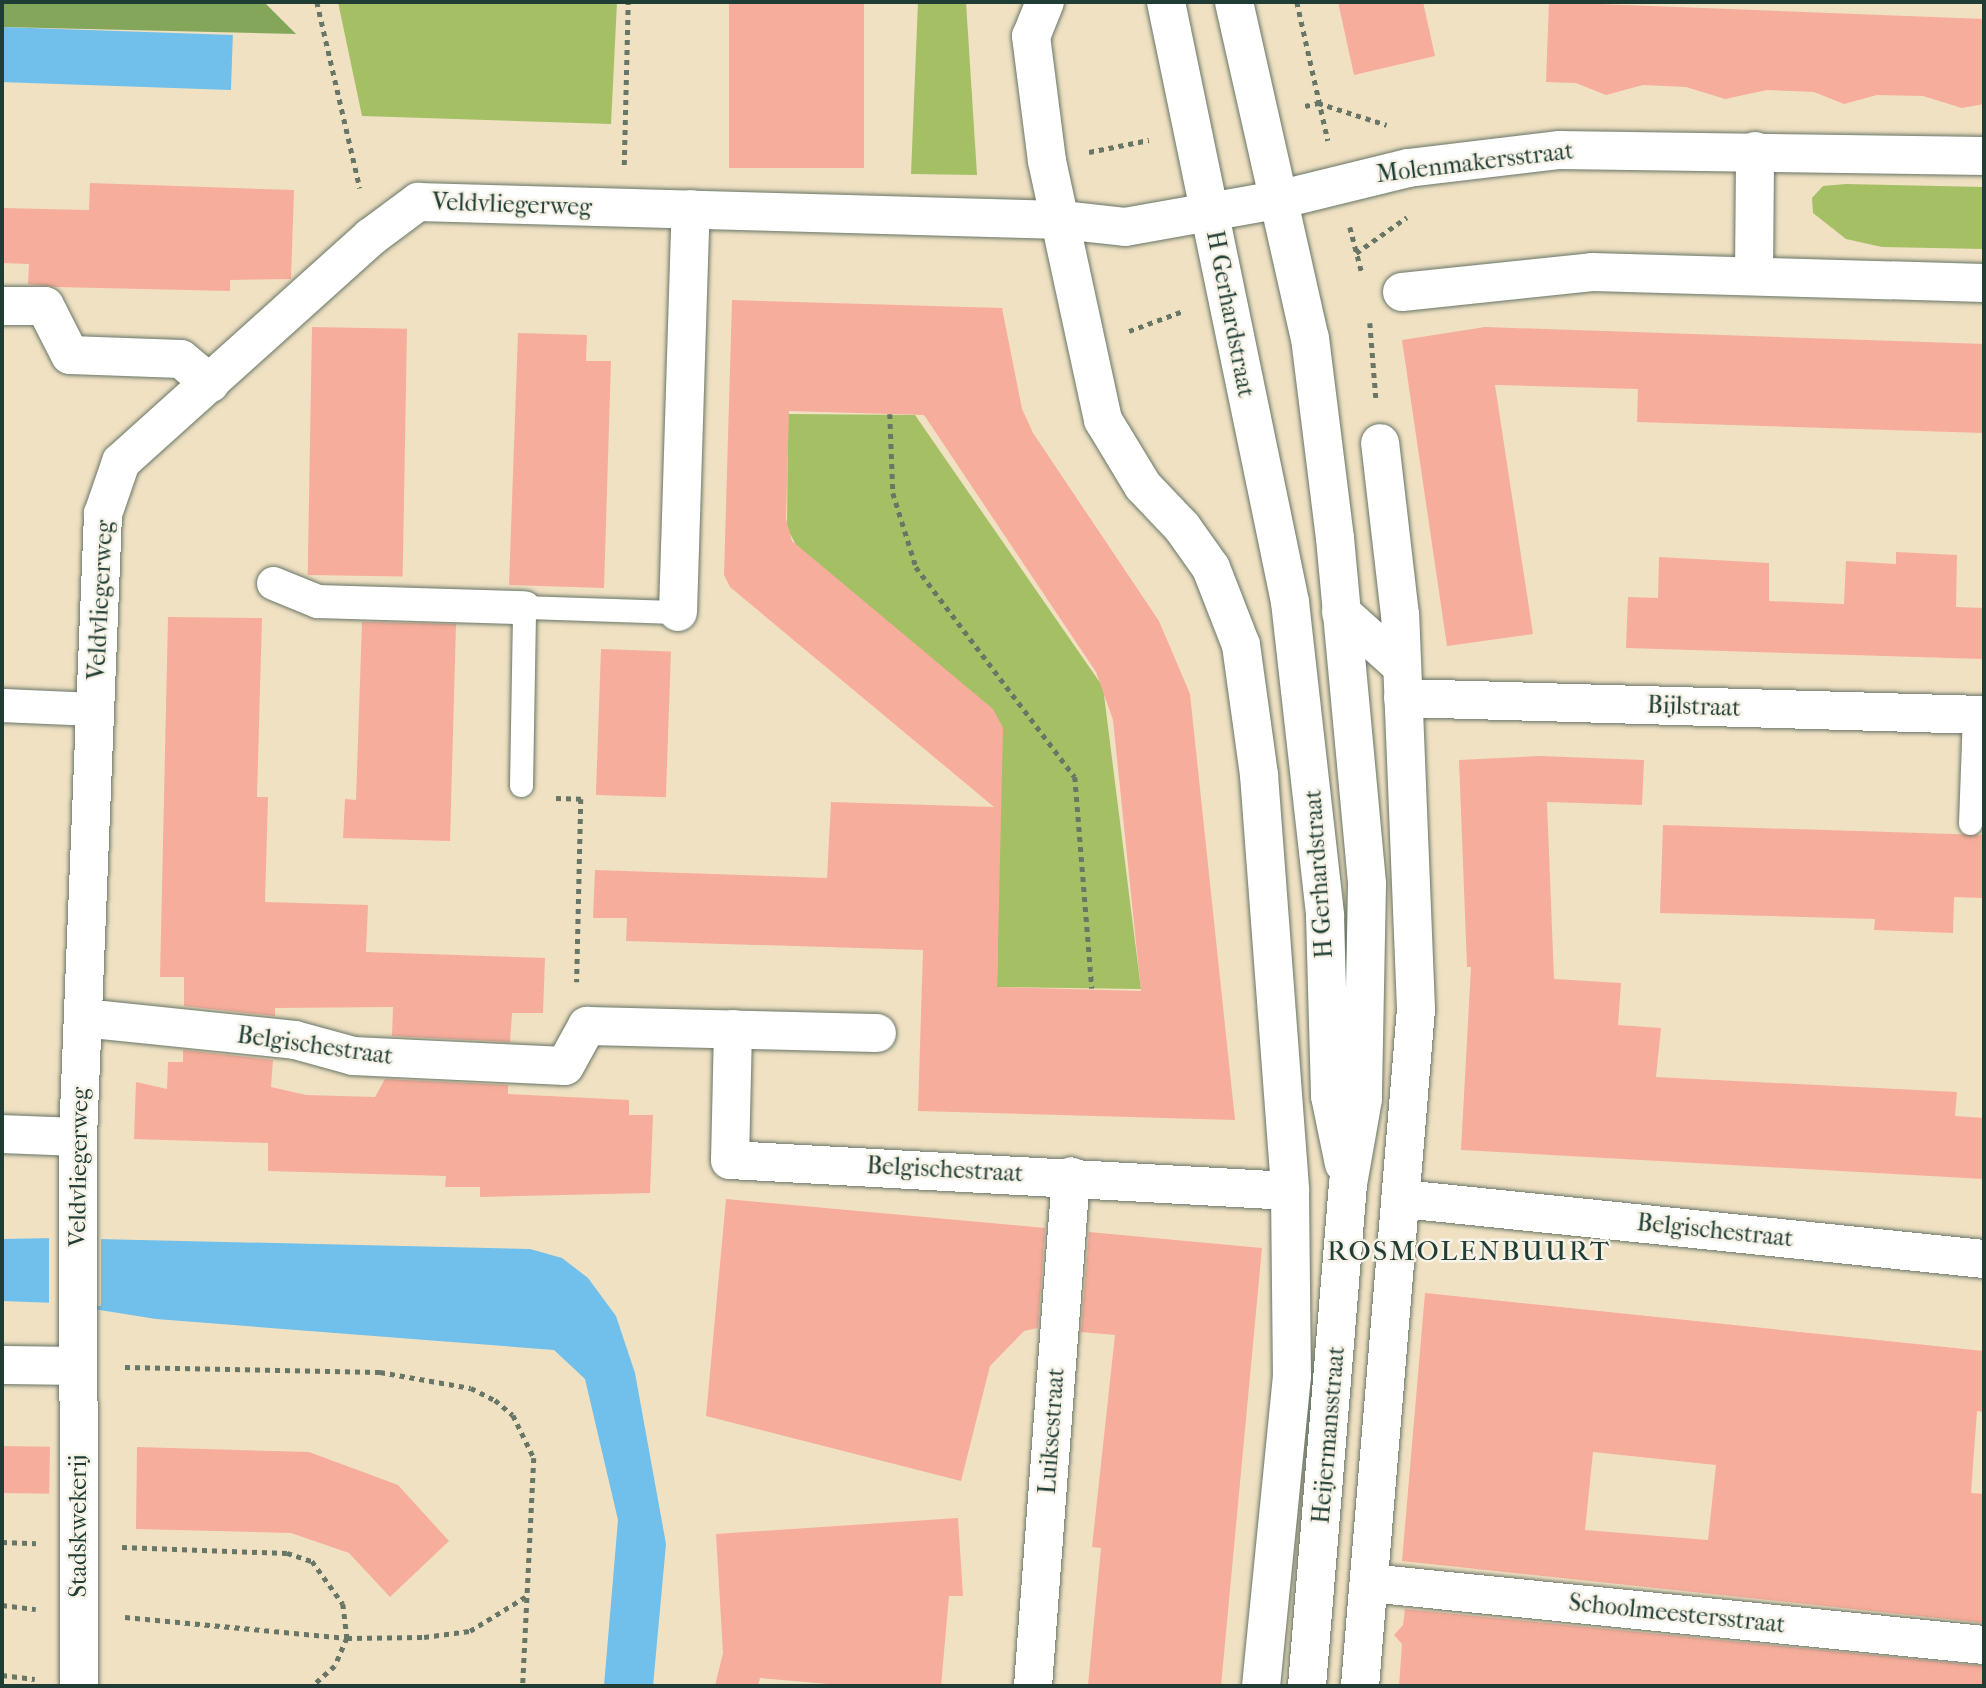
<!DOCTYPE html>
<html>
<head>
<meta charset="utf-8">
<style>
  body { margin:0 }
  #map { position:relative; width:1986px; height:1688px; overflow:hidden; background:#f0e1c3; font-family:"IM FELL French Canon",serif }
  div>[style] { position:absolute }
  .green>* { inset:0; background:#a5bf65 }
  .forest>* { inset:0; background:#84a65a }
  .water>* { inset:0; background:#70c0eb; transform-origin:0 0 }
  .pier>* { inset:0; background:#f0e1c3; transform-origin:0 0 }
  .building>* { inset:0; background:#f7ad9b; transform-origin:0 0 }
  .path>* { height:4.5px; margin-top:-2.25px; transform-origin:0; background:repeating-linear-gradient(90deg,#687666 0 5px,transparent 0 10px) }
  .roads { filter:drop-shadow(0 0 2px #687666) drop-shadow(0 0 2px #687666) }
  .service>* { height:23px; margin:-11.5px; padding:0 11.5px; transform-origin:11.5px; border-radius:11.5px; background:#fff }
  .pedestrian>* { height:33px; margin:-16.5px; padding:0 16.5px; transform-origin:16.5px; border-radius:16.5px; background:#fff }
  .minor>* { height:38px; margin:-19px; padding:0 19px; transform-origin:19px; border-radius:19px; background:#fff }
  .secondary>* { height:38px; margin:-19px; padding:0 19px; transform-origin:19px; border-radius:19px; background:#fff }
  span { translate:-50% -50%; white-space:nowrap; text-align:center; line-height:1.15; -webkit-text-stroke:5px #f7f3e8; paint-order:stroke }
  .street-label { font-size:24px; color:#1f3d34 }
  .quarter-label { font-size:28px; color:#1f3d34; letter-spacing:2px }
  .frame { position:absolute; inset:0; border:4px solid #1f3d34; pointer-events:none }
</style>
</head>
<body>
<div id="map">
  <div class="green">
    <i style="clip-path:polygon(338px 2px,617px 2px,611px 124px,362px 116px)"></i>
    <i style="clip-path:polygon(918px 2px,966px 2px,977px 175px,911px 174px)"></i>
    <i style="clip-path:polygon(1846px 184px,1984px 187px,1984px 249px,1882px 247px,1846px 239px,1813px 213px,1812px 198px,1823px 186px)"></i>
    <i style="clip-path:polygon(788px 414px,915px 415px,1103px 687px,1141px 989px,997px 987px,1001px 724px,796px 545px,787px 528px)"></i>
  </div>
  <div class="forest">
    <i style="clip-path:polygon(2px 2px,264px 2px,296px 34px,2px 27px)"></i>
  </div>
  <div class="water">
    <i style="left:2px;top:27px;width:231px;height:55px;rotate:2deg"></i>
    <i style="clip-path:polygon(56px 1238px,530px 1249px,562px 1258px,588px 1278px,616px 1316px,635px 1373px,666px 1544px,653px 1686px,604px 1686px,618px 1520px,585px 1379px,554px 1350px,156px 1319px,56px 1303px,2px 1301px,2px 1239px)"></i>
  </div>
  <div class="pier">
    <i style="left:49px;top:1235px;width:52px;height:71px"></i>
  </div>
  <div class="building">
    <i style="left:729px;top:2px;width:135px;height:166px"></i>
    <i style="clip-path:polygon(1338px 2px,1423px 2px,1435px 56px,1354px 75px)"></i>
    <i style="clip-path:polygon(1549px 2px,1984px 19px,1984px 104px,1962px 108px,1923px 96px,1877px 95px,1844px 104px,1814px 92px,1767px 90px,1725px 99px,1686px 87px,1643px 85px,1606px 95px,1576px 83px,1546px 82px)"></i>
    <i style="clip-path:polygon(90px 183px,294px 190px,291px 279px,230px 280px,230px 291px,56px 287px,28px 284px,29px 264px,2px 263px,2px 208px,89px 210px)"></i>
    <i style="clip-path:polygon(evenodd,732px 300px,1002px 308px,1022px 409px,1033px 433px,1159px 621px,1190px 694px,1235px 1120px,918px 1111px,923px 950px,626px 941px,627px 918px,593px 918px,595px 870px,827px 878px,831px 802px,994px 807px,730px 587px,724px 575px,732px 300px,789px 411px,924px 415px,1096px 672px,1113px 720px,1141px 991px,997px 987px,1003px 728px,993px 709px,792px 541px,786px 519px,789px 411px)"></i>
    <i style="left:312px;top:327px;width:95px;height:248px;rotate:1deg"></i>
    <i style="clip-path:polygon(1485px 327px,1984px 344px,1984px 433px,1637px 422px,1638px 389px,1495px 385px,1533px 634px,1447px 646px,1402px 340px)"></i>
    <i style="clip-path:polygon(518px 333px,587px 335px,586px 361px,611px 361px,604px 588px,509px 585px)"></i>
    <i style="clip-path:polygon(1896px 552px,1957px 555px,1956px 607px,1984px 608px,1984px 659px,1626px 648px,1628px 597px,1658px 598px,1659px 557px,1769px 563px,1769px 601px,1844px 604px,1846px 561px,1896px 564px)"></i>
    <i style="clip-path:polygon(168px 617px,262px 618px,257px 797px,268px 797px,265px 902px,368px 905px,366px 952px,545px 958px,543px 1013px,512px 1013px,510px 1042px,392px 1036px,393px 1007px,275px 1008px,275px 1016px,184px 1006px,184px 977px,160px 977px)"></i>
    <i style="clip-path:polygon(362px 622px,456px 624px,450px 841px,343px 838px,345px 799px,356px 800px)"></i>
    <i style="left:601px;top:649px;width:70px;height:146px;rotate:2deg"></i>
    <i style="clip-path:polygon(1540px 756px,1644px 760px,1642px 805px,1547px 802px,1554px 979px,1621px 983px,1618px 1025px,1661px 1028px,1656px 1077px,1957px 1092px,1955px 1116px,1984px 1118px,1984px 1179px,1461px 1150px,1471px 967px,1467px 967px,1459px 760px)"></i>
    <i style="clip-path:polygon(1663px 825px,1984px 835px,1984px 898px,1954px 897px,1953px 933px,1874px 930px,1875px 919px,1660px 913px)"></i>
    <i style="clip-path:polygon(183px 1050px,273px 1060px,271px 1087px,306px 1095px,375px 1097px,385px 1079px,508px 1085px,508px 1094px,629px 1100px,629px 1115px,653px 1115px,650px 1193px,480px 1197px,480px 1187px,445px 1187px,446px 1176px,268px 1171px,268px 1143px,134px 1139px,136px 1082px,167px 1089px,168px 1062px,183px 1062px)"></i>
    <i style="clip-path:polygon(726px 1199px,1045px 1228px,1038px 1328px,1024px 1331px,990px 1366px,961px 1481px,706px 1416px)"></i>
    <i style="clip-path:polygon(1089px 1232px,1262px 1248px,1221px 1686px,1088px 1685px,1101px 1548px,1092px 1547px,1115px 1335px,1081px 1332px)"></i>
    <i style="clip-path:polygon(evenodd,1425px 1293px,1984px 1351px,1984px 1412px,1977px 1411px,1971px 1493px,1984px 1494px,1984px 1623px,1402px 1561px,1425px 1293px,1593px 1452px,1716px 1465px,1708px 1540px,1585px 1530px,1593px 1452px)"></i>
    <i style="left:2px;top:1446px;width:48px;height:47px;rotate:1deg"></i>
    <i style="clip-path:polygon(137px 1447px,309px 1452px,398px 1485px,449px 1541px,390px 1597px,349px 1553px,291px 1533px,136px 1529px)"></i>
    <i style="clip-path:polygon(958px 1518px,963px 1596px,949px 1596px,941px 1686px,852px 1686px,760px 1678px,758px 1686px,715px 1686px,723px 1653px,716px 1534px)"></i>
    <i style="clip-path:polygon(1405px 1609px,1984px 1666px,1984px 1686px,1399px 1686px,1402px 1644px,1394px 1635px,1403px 1625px)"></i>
  </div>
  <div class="path">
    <i style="left:317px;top:2px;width:191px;rotate:77deg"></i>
    <i style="left:1297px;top:2px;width:142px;rotate:77.4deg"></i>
    <i style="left:1305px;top:106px;width:13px;rotate:-13deg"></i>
    <i style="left:1318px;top:103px;width:72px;rotate:17.7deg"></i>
    <i style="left:1089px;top:152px;width:61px;rotate:-11.3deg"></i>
    <i style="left:624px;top:165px;width:163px;rotate:-88.6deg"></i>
    <i style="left:1350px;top:227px;width:48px;rotate:75.4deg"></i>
    <i style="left:1356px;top:253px;width:62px;rotate:-35.2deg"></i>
    <i style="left:1370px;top:323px;width:75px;rotate:85.4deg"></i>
    <i style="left:1129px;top:331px;width:58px;rotate:-20.3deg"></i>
    <i style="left:890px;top:414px;width:79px;rotate:87.8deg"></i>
    <i style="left:893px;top:493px;width:77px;rotate:72.7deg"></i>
    <i style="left:916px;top:567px;width:263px;rotate:52.9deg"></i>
    <i style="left:1075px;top:777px;width:212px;rotate:85.4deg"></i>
    <i style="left:556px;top:798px;width:25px;rotate:2deg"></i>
    <i style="left:581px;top:799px;width:183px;rotate:91.3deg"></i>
    <i style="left:125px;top:1367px;width:255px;rotate:1.1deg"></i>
    <i style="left:380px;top:1372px;width:92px;rotate:10deg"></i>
    <i style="left:471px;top:1388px;width:27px;rotate:27deg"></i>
    <i style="left:495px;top:1400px;width:23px;rotate:40deg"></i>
    <i style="left:513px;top:1415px;width:48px;rotate:64deg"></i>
    <i style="left:534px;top:1458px;width:228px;rotate:92.8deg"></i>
    <i style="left:2px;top:1542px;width:34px;rotate:2deg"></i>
    <i style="left:122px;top:1547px;width:165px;rotate:2.1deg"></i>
    <i style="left:287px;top:1553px;width:26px;rotate:18deg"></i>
    <i style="left:312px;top:1561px;width:53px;rotate:54.2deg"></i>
    <i style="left:343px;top:1604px;width:34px;rotate:83deg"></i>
    <i style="left:347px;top:1638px;width:30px;rotate:113deg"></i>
    <i style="left:335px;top:1666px;width:30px;rotate:138deg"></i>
    <i style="left:2px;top:1605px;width:34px;rotate:7deg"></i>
    <i style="left:125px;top:1617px;width:223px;rotate:5.4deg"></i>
    <i style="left:347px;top:1638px;width:77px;rotate:-0.7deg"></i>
    <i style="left:424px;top:1637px;width:46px;rotate:-7.4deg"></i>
    <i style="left:470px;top:1631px;width:70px;rotate:-31.7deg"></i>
    <i style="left:2px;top:1675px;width:33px;rotate:7deg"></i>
  </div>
  <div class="roads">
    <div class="service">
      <i style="left:521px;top:785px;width:178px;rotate:-89deg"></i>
      <i style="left:524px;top:607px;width:154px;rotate:1.9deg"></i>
      <i style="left:1970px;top:823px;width:108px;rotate:-87.9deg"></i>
    </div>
    <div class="pedestrian">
      <i style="left:273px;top:583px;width:48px;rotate:22.2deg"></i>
      <i style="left:317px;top:601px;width:207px;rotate:1.7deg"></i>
      <i style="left:2px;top:705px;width:93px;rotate:2.5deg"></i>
    </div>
    <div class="minor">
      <i style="left:1045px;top:2px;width:37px;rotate:112deg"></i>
      <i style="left:1031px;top:36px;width:126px;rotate:82.7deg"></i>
      <i style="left:1047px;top:161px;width:265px;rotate:77.8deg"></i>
      <i style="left:1103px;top:420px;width:77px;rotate:58.8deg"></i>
      <i style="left:1143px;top:486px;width:57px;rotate:46.4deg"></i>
      <i style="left:1182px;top:527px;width:50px;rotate:54.7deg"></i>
      <i style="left:1211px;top:568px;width:83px;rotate:68.7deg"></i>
      <i style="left:1241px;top:645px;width:131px;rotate:82.1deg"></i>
      <i style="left:1259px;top:775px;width:417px;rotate:85.7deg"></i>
      <i style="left:1290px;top:1191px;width:185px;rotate:89.4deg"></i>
      <i style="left:1292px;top:1376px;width:312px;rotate:95.7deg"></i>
      <i style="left:1754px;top:275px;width:124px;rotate:-89.5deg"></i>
      <i style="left:1402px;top:292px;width:191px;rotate:-6deg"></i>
      <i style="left:1592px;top:272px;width:392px;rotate:1.6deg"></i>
      <i style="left:2px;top:306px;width:43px"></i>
      <i style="left:45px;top:306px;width:55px;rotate:63deg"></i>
      <i style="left:70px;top:355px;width:111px;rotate:2.1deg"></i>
      <i style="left:181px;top:359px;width:38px;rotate:40deg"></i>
      <i style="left:678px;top:612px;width:403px;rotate:-88.2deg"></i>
      <i style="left:1341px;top:612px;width:79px;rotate:41.9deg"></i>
      <i style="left:1403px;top:698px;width:581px;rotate:1.68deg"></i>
      <i style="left:83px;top:1018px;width:213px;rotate:5.9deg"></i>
      <i style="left:295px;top:1040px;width:60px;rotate:15.4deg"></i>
      <i style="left:353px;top:1056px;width:212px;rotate:2.7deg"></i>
      <i style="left:565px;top:1066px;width:46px;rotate:-61.2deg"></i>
      <i style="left:587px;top:1026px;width:290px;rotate:1.4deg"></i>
      <i style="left:733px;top:1029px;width:131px;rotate:91.3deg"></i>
      <i style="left:730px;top:1160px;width:561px;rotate:3.17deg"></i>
      <i style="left:2px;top:1134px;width:76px;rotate:2.3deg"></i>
      <i style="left:1403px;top:1199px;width:584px;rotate:5.9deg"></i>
      <i style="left:2px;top:1365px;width:76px;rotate:0.8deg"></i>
      <i style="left:1369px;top:1583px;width:618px;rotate:5.76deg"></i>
      <i style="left:79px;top:1686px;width:549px;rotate:-90.1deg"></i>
      <i style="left:78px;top:1137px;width:624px;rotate:-87.7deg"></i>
      <i style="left:103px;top:514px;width:55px;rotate:-70.9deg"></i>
      <i style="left:121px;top:462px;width:336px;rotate:-42deg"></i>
      <i style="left:371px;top:237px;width:59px;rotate:-36.7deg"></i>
      <i style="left:418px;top:202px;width:644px;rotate:1.6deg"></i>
      <i style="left:1062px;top:220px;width:63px;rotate:6.3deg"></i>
      <i style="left:1125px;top:227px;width:159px;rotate:-10.1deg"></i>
      <i style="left:1282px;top:199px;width:130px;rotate:-13.8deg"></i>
      <i style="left:1408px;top:168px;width:153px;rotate:-6.8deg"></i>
      <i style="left:1560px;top:150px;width:424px;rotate:0.8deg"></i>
      <i style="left:1033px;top:1686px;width:511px;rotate:-85.74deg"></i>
      <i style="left:1360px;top:1686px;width:679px;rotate:-85.27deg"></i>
      <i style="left:1416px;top:1009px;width:394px;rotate:-92.3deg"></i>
      <i style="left:1400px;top:615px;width:173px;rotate:-96.6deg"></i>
    </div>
    <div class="secondary">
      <i style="left:1166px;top:2px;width:613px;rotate:78.32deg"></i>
      <i style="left:1290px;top:602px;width:316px;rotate:83.6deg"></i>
      <i style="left:1325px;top:916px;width:180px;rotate:88.4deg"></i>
      <i style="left:1330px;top:1096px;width:69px;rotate:78.4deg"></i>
      <i style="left:1234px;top:2px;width:344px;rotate:77.3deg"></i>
      <i style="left:1310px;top:338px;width:202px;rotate:82.9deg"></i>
      <i style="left:1335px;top:538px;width:347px;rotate:84.7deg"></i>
      <i style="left:1367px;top:884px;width:215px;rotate:91.1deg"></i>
      <i style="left:1363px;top:1099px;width:86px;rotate:100deg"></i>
      <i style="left:1348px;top:1184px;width:504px;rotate:94.67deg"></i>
    </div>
  </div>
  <div class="street-label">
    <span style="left:1475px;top:163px;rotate:-7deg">Molenmakersstraat</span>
    <span style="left:512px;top:205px;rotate:2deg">Veldvliegerweg</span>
    <span style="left:1230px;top:314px;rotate:79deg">H Gerhardstraat</span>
    <span style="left:101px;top:600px;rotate:-87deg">Veldvliegerweg</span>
    <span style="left:1694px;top:707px;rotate:2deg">Bijlstraat</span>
    <span style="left:1319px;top:874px;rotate:-94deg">H Gerhardstraat</span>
    <span style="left:315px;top:1046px;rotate:8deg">Belgischestraat</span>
    <span style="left:79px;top:1167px;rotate:-89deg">Veldvliegerweg</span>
    <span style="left:945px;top:1170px;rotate:3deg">Belgischestraat</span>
    <span style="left:1715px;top:1231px;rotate:6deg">Belgischestraat</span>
    <span style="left:1052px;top:1431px;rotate:-86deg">Luiksestraat</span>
    <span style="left:1329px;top:1435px;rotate:-85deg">Heijermansstraat</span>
    <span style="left:79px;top:1526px;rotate:-90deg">Stadskwekerij</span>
    <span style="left:1677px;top:1614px;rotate:6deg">Schoolmeestersstraat</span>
  </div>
  <div class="quarter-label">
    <span style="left:1469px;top:1251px">ROSMOLENBUURT</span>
  </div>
  <div class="frame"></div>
</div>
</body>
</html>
